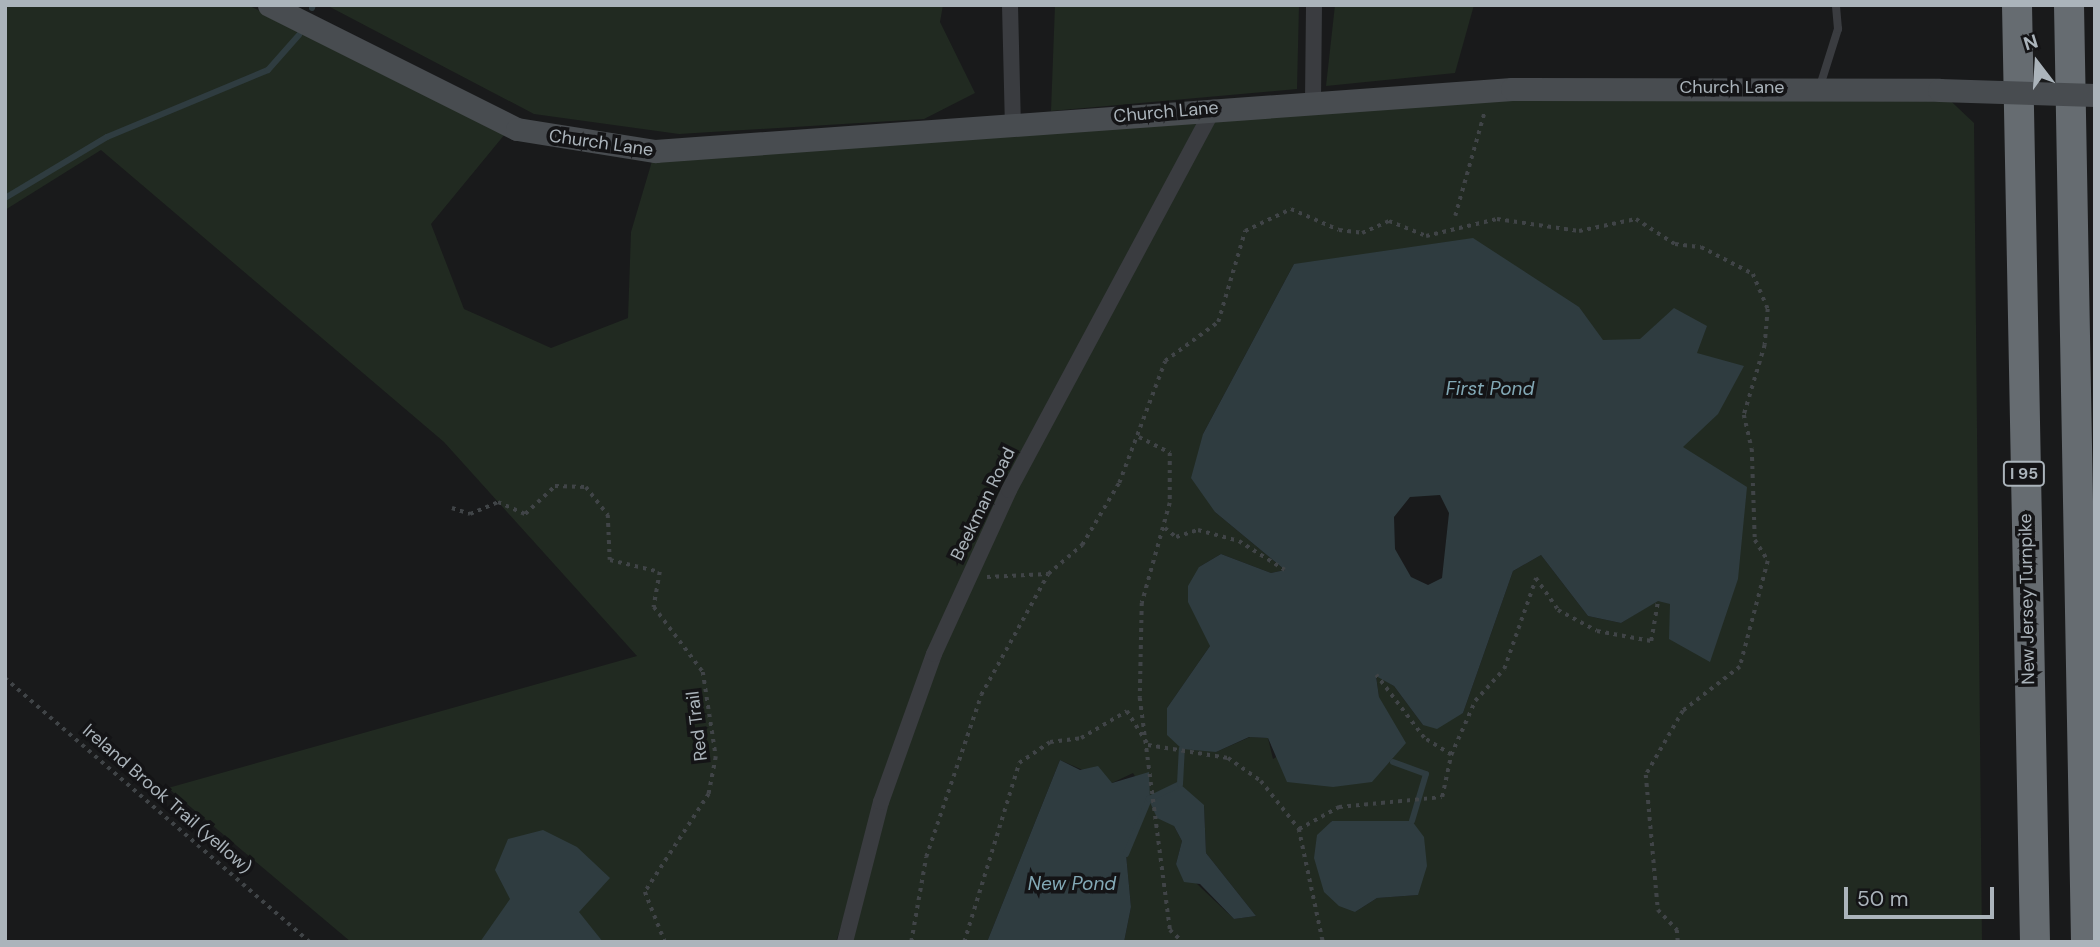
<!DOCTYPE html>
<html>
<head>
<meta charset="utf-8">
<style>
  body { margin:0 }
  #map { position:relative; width:2100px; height:947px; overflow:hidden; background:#191a1b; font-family:"DM Sans",sans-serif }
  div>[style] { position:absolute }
  .green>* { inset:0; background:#212a21 }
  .water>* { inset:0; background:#2f3c40 }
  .stream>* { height:6px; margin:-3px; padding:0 3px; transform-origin:3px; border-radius:3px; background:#2f3c40 }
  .path>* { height:3.5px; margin-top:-1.75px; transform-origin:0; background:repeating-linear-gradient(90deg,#404447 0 3.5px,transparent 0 8.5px) }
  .lane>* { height:8px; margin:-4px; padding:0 4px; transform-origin:4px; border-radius:4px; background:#3a3c40 }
  .street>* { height:16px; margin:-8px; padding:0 8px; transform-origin:8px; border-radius:8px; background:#3a3c40 }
  .secondary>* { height:23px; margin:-11.5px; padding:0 11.5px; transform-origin:11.5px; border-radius:11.5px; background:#484c50 }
  .highway>* { height:30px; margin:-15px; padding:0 15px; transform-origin:15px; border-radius:15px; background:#666c71 }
  .secondary-bridge>* { height:23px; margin:-11.5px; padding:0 11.5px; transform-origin:11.5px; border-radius:11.5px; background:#484c50 }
  span { translate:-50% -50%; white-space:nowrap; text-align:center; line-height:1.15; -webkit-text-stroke:7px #141416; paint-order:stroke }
  .shield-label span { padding:2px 5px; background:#141416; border:2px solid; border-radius:5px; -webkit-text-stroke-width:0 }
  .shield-label { font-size:16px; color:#abb4bb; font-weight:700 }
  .street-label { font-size:18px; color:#abb4bb }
  .water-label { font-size:19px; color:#83a9b6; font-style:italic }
  .frame { position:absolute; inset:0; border:7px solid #abb4bb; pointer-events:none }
  .north { position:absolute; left:2002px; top:28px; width:70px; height:70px; -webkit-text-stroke:5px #141416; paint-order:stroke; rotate:343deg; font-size:19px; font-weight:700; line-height:28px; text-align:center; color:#abb4bb }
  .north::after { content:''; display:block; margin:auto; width:24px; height:32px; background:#abb4bb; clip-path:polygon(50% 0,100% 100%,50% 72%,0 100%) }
  .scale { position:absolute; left:1844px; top:887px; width:150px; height:32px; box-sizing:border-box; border:4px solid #abb4bb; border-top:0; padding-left:9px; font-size:21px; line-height:24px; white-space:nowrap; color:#abb4bb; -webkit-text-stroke:5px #141416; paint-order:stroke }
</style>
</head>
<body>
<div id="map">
  <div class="green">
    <i style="clip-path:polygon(evenodd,5px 5px,248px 5px,505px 134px,431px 224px,464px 309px,551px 348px,628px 318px,631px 232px,655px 151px,1389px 96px,1939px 90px,1974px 123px,1982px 942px,1124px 942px,1131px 907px,1126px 854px,1149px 799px,1133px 773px,1112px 783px,1060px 760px,987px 942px,845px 942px,875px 820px,836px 942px,351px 942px,168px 788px,637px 656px,444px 442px,101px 150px,5px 210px,5px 5px,1294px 264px,1738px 579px,1671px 604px,1658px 600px,1621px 623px,1588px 616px,1541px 555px,1513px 571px,1463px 713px,1423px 725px,1394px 686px,1376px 675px,1379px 697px,1273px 759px,1268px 738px,1250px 737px,1216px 752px,1167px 708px,1210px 646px,1199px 567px,1221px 554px,1271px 573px,1285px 570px,1215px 512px,1203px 434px,1294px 264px,5px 5px,1204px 805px,1206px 853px,1256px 916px,1234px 919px,1176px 864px,1182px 841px,1174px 826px,1204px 805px,5px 5px,1331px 821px,1363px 822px,1418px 895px,1377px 898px,1355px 912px,1331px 821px)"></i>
    <i style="clip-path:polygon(943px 5px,940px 22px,975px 93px,924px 119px,679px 134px,534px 114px,330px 7px)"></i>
    <i style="clip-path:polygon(1055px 5px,1299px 5px,1297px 89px,1051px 111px)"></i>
    <i style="clip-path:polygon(1335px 5px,1474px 5px,1455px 73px,1326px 86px)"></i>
  </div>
  <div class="water">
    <i style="clip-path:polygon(evenodd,1473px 238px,1579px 307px,1603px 340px,1640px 339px,1674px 308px,1707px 326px,1697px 353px,1744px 366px,1718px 414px,1683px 447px,1747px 487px,1738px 579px,1710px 662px,1669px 639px,1670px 604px,1658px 601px,1621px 623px,1588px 616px,1541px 555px,1513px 571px,1463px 713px,1437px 729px,1423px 725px,1394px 686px,1376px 676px,1379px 697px,1406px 743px,1372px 782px,1333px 787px,1287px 782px,1268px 738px,1249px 737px,1216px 752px,1182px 749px,1167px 735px,1167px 708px,1210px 646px,1188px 602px,1188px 586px,1199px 567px,1221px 554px,1271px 573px,1285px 570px,1215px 512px,1191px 478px,1203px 434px,1294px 264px,1473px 238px,1440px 495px,1449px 513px,1442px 578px,1428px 585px,1411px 577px,1395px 549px,1394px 517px,1410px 497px,1440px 495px)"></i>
    <i style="clip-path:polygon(1060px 760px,1080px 770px,1098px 766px,1112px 783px,1149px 772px,1150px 799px,1180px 784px,1204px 805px,1206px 853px,1256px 916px,1234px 919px,1200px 884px,1184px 882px,1176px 864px,1182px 841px,1174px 826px,1157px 818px,1149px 800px,1126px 854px,1131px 907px,1124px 942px,987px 942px)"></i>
    <i style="clip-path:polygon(1332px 821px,1412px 821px,1424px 837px,1427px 866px,1418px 895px,1377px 898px,1355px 912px,1339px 906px,1324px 892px,1314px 858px,1317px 835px)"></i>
    <i style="clip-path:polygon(543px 830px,577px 847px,610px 878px,579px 912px,603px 942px,480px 942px,510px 899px,495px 870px,508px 839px)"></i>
  </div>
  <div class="stream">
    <i style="left:312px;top:8px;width:3px;rotate:-72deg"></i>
    <i style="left:5px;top:198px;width:119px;rotate:-30.9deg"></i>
    <i style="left:107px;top:137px;width:174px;rotate:-22.6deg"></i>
    <i style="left:268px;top:70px;width:47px;rotate:-48.5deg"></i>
    <i style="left:1393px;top:762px;width:35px;rotate:20deg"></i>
    <i style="left:1426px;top:774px;width:49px;rotate:106.6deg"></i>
    <i style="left:1126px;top:854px;width:60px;rotate:-67.3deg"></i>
    <i style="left:1149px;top:799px;width:34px;rotate:-26deg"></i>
    <i style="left:1180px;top:784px;width:35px;rotate:-87deg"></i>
  </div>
  <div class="path">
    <i style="left:1455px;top:216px;width:110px;rotate:-74.2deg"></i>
    <i style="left:1139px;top:437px;width:35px;rotate:27deg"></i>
    <i style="left:1170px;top:453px;width:50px;rotate:90deg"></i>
    <i style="left:1170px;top:503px;width:104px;rotate:105.6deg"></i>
    <i style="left:1142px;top:603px;width:95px;rotate:91.2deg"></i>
    <i style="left:1140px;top:698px;width:234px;rotate:82.6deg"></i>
    <i style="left:1170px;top:930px;width:18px;rotate:43deg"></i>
    <i style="left:452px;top:508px;width:19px;rotate:18deg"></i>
    <i style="left:470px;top:514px;width:30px;rotate:-23deg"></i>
    <i style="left:498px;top:502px;width:30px;rotate:24deg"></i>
    <i style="left:525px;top:514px;width:41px;rotate:-43deg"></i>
    <i style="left:555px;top:486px;width:31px;rotate:2deg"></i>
    <i style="left:586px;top:487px;width:36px;rotate:52deg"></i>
    <i style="left:608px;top:515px;width:45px;rotate:87.5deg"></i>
    <i style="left:610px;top:560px;width:51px;rotate:13.5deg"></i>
    <i style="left:660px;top:572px;width:36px;rotate:100deg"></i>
    <i style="left:654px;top:607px;width:81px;rotate:53deg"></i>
    <i style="left:703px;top:672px;width:86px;rotate:81.3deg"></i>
    <i style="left:716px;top:757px;width:38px;rotate:101deg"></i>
    <i style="left:709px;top:794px;width:117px;rotate:123.1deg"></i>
    <i style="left:645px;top:892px;width:54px;rotate:68.2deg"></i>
    <i style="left:1165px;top:528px;width:14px;rotate:39deg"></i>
    <i style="left:1176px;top:537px;width:23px;rotate:-18deg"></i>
    <i style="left:1198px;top:530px;width:42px;rotate:15deg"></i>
    <i style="left:1239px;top:541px;width:54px;rotate:32.2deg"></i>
    <i style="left:987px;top:577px;width:61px;rotate:-2.8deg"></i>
    <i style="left:5px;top:678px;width:403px;rotate:40.9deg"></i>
    <i style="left:1451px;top:755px;width:59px;rotate:-66deg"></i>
    <i style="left:1475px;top:701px;width:43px;rotate:-47.8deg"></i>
    <i style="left:1504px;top:669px;width:96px;rotate:-70.6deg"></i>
    <i style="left:1536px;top:578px;width:39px;rotate:55deg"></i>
    <i style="left:1558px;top:610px;width:44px;rotate:28.3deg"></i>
    <i style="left:1597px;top:631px;width:55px;rotate:10.5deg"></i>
    <i style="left:1651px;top:641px;width:42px;rotate:-80.3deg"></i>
    <i style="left:1299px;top:829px;width:116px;rotate:78deg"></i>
    <i style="left:911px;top:942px;width:86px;rotate:-80deg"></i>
    <i style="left:926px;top:857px;width:171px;rotate:-71.2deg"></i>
    <i style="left:981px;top:695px;width:138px;rotate:-61deg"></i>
    <i style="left:1048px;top:574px;width:45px;rotate:-40.5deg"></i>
    <i style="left:1082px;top:545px;width:72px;rotate:-59.2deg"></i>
    <i style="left:1119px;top:483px;width:130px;rotate:-69.3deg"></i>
    <i style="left:1165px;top:361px;width:66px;rotate:-36.3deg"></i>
    <i style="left:1218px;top:322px;width:95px;rotate:-73.5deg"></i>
    <i style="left:1245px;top:231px;width:51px;rotate:-25.6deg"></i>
    <i style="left:1291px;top:209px;width:52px;rotate:23.6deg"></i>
    <i style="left:1339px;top:230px;width:23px;rotate:7deg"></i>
    <i style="left:1362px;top:233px;width:30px;rotate:-24deg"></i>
    <i style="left:1389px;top:221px;width:40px;rotate:22deg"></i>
    <i style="left:1426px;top:236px;width:73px;rotate:-13.5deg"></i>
    <i style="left:1497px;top:219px;width:83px;rotate:8.3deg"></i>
    <i style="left:1579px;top:231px;width:58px;rotate:-11.9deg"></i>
    <i style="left:1636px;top:219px;width:46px;rotate:32.7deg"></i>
    <i style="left:1675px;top:244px;width:26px;rotate:7deg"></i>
    <i style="left:1701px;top:247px;width:59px;rotate:27.4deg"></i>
    <i style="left:1753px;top:274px;width:38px;rotate:67deg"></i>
    <i style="left:1768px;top:309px;width:36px;rotate:95deg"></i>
    <i style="left:1765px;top:345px;width:73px;rotate:106.7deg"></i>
    <i style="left:1744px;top:415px;width:35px;rotate:77deg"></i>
    <i style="left:1752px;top:449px;width:91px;rotate:88.1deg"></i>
    <i style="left:1755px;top:540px;width:25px;rotate:58deg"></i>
    <i style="left:1768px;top:561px;width:110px;rotate:104.8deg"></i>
    <i style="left:1740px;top:667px;width:72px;rotate:142.3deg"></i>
    <i style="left:1683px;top:711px;width:74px;rotate:120deg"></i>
    <i style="left:1646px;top:775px;width:136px;rotate:84.9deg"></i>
    <i style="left:1658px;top:910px;width:28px;rotate:46deg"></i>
    <i style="left:1677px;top:930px;width:12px;rotate:85deg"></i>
    <i style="left:964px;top:942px;width:187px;rotate:-72.9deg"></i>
    <i style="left:1019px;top:763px;width:37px;rotate:-34deg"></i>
    <i style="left:1050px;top:742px;width:31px;rotate:-7deg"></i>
    <i style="left:1081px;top:738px;width:53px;rotate:-30.4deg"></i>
    <i style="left:1127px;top:711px;width:40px;rotate:58deg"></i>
    <i style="left:1148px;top:745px;width:81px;rotate:9.2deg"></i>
    <i style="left:1228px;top:758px;width:40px;rotate:34.9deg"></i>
    <i style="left:1261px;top:781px;width:61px;rotate:51.6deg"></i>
    <i style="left:1299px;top:829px;width:46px;rotate:-28.8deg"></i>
    <i style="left:1339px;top:807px;width:103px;rotate:-5.5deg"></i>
    <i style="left:1442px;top:797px;width:43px;rotate:-77.9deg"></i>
    <i style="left:1451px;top:755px;width:32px;rotate:-148deg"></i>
    <i style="left:1424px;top:738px;width:79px;rotate:-127.3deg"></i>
  </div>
  <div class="lane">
    <i style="left:1820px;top:86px;width:60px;rotate:-72.5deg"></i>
    <i style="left:1838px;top:29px;width:24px;rotate:-95deg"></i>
  </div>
  <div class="street">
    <i style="left:1010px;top:5px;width:120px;rotate:88.6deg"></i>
    <i style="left:1313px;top:101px;width:96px;rotate:-89.4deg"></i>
    <i style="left:845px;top:942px;width:145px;rotate:-75.6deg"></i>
    <i style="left:881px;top:802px;width:157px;rotate:-70.3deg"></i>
    <i style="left:934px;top:654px;width:180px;rotate:-65.4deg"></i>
    <i style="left:1009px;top:490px;width:434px;rotate:-61.8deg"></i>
  </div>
  <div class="secondary">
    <i style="left:269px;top:5px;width:277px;rotate:26.6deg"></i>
    <i style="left:517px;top:129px;width:140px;rotate:9.1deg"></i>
    <i style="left:655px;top:151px;width:859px;rotate:-4.14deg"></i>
    <i style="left:1512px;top:89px;width:427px;rotate:0.1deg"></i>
  </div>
  <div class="highway">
    <i style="left:2017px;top:5px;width:937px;rotate:88.9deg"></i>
    <i style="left:2069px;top:5px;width:937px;rotate:88.96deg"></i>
  </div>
  <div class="secondary-bridge">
    <i style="left:1939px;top:90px;width:156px;rotate:1.8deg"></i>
  </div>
  <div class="shield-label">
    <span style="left:2024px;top:474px">I 95</span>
  </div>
  <div class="street-label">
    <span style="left:1732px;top:87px">Church Lane</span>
    <span style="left:1166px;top:112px;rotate:-5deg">Church Lane</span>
    <span style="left:601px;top:143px;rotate:8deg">Church Lane</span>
    <span style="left:983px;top:504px;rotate:-64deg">Beekman Road</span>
    <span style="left:2027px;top:599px;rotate:-91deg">New Jersey Turnpike</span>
    <span style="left:697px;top:726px;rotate:-97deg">Red Trail</span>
    <span style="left:167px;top:799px;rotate:41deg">Ireland Brook Trail (yellow)</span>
  </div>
  <div class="water-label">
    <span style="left:1490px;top:389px">First Pond</span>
    <span style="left:1072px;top:884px">New Pond</span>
  </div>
  <div class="frame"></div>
  <div class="north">N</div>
  <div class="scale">50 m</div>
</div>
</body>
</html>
